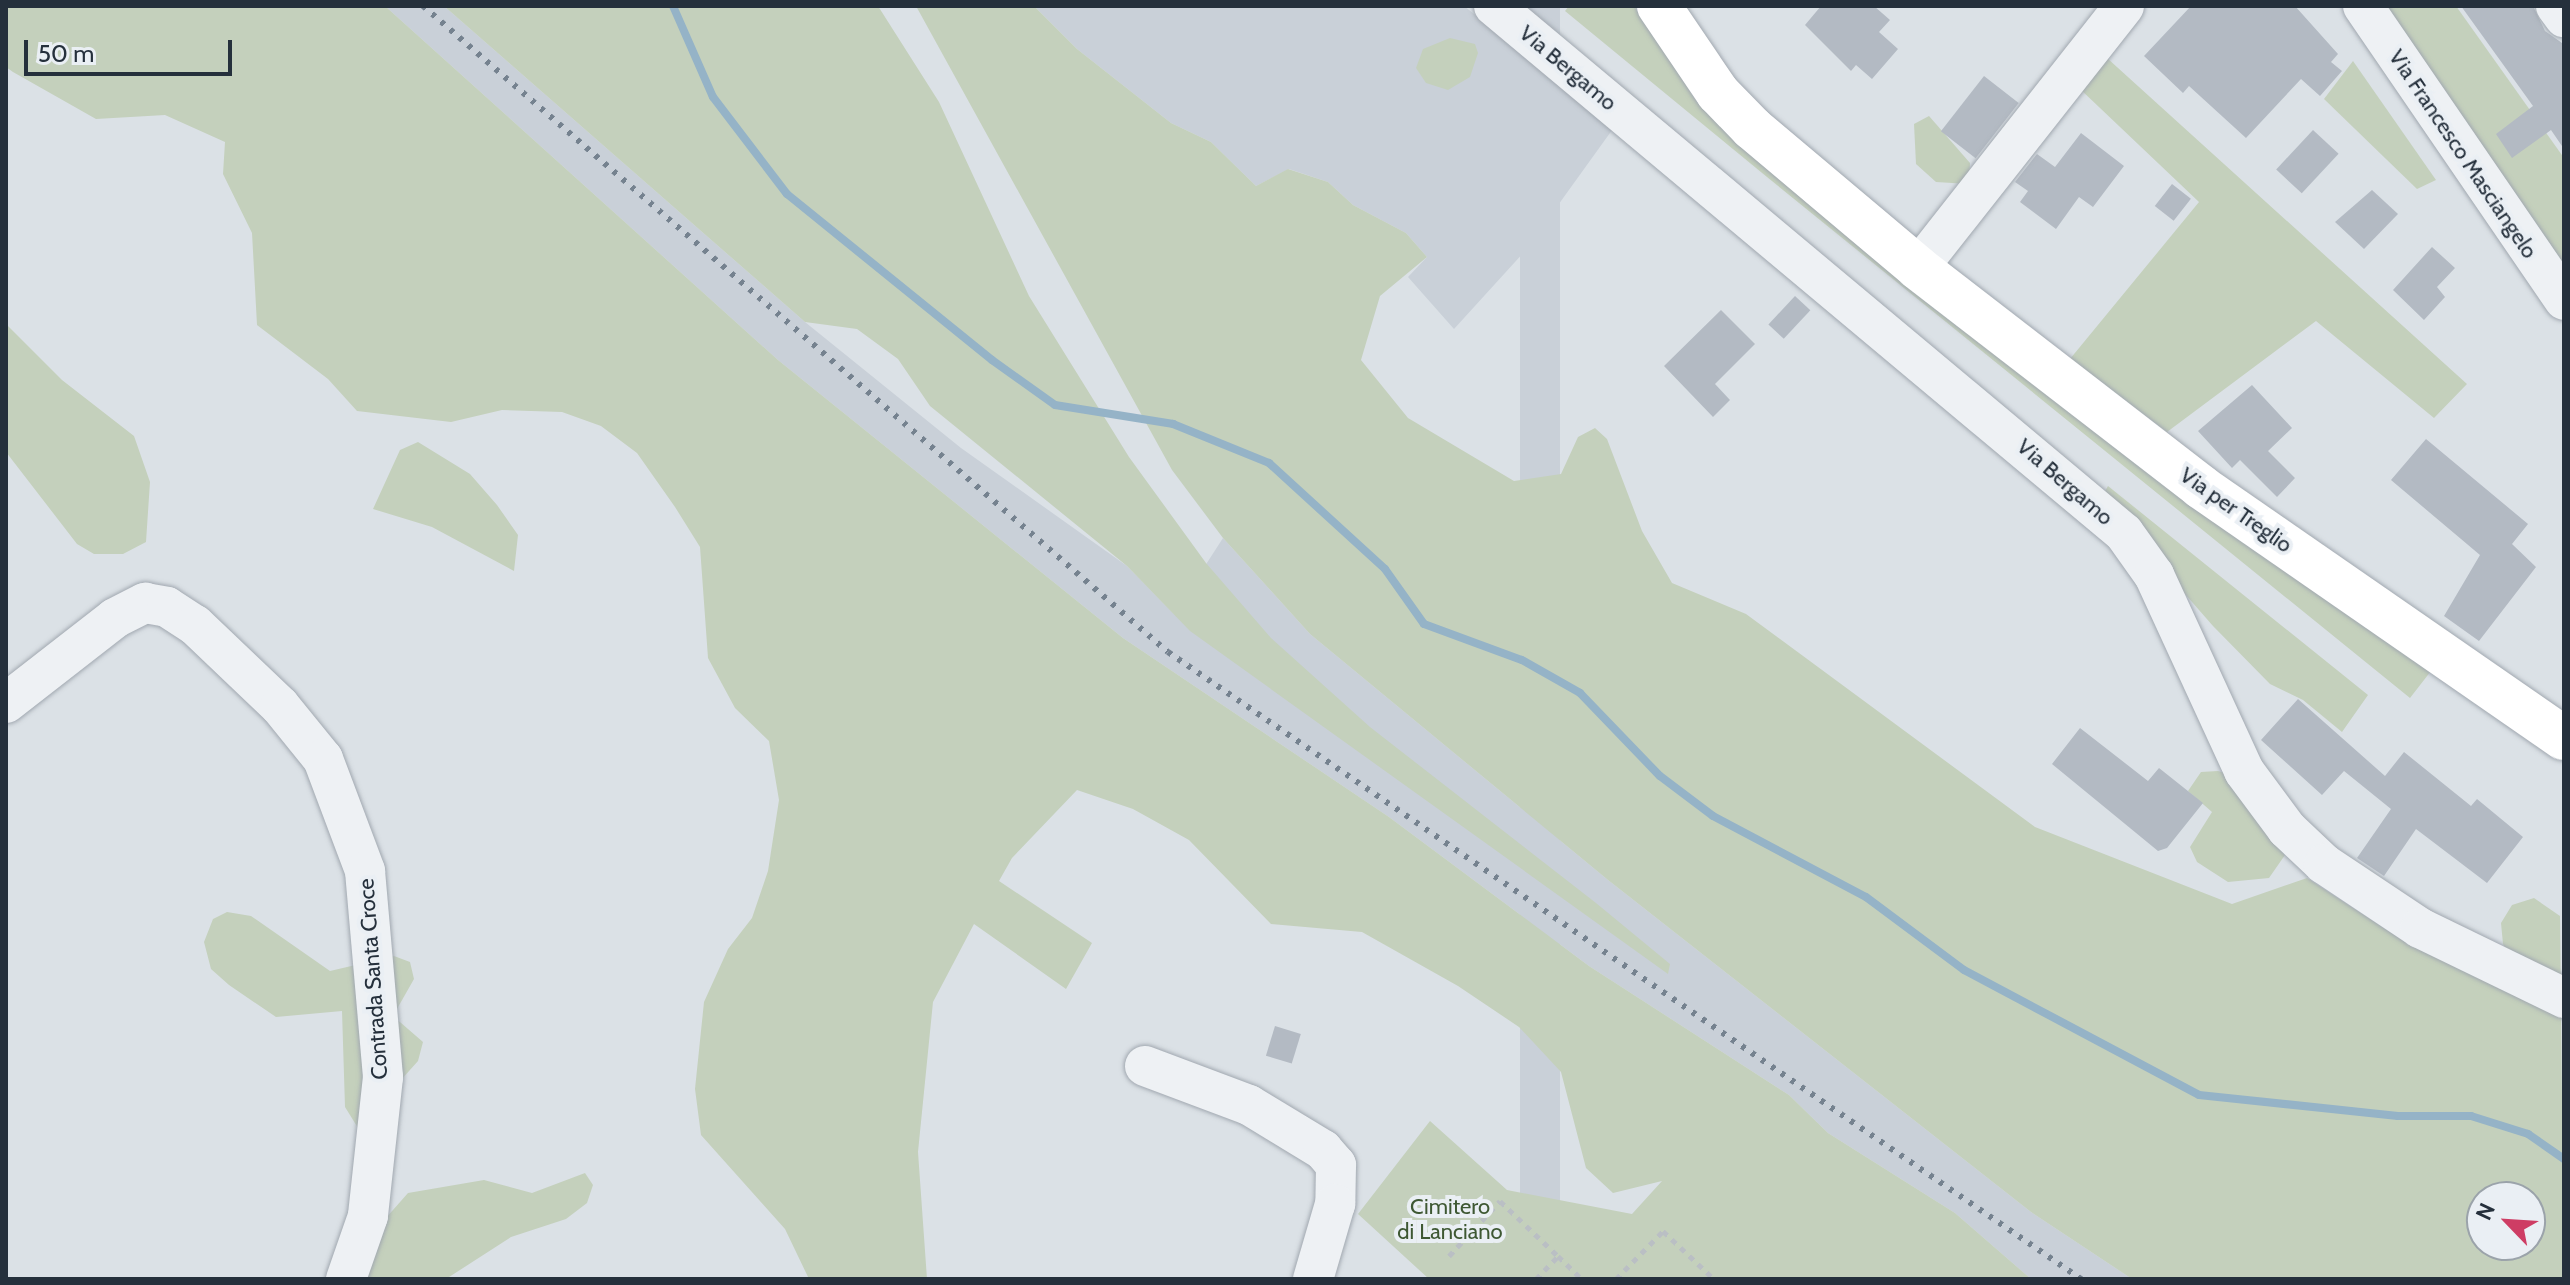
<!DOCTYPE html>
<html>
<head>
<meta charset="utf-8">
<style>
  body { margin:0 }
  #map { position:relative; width:2570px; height:1285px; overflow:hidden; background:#dbe1e6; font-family:Cabin,sans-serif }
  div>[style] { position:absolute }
  .built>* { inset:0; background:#c9d0d8; transform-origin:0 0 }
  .green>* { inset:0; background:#c4d0bc }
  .stream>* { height:8px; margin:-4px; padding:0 4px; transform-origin:4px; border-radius:4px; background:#95b3c7 }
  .building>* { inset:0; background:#b3bac3; transform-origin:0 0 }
  .path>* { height:5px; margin-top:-2.5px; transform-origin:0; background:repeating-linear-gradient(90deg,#babfc4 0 6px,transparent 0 12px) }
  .roads { filter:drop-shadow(0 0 2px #a1a8b0) drop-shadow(0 0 2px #a1a8b0) }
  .minor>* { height:40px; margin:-20px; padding:0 20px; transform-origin:20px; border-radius:20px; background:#eef1f4 }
  .major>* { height:44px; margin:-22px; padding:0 22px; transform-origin:22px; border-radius:22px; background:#fff }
  .rail>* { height:6px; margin-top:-3px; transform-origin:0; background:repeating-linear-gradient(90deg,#75828f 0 4px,transparent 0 12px) }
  span { translate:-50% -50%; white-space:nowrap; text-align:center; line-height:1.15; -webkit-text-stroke:8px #eaeff4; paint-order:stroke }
  .street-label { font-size:22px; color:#25303c }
  .park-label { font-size:22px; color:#3e5833 }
  .frame { position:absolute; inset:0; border:8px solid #25303c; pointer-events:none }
  .north { position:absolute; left:2466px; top:1181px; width:80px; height:80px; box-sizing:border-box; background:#eaeff4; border:2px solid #9ba3aa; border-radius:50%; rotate:295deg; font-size:22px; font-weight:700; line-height:32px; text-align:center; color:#25303c }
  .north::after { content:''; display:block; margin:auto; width:28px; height:36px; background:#ce3d64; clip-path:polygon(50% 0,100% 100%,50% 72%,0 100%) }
  .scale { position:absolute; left:24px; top:40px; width:208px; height:36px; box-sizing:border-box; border:4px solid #25303c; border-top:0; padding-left:10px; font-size:24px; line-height:28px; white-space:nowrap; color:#25303c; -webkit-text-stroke:6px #eaeff4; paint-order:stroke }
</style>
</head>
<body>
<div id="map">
  <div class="built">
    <i style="clip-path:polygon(385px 6px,444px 6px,805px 322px,961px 448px,1127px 566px,1174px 614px,1223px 538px,1310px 634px,1608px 880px,2031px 1212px,2132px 1279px,2031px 1279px,1955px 1213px,1828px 1133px,1789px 1095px,1589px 966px,1389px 817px,1123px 638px,778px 360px)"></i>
    <i style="clip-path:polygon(1034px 6px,1464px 6px,1615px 126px,1525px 251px,1454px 329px,1408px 277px,1427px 257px,1406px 233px,1353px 205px,1328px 182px,1289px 169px,1256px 186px,1211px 142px,1171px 123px,1077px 49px)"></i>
    <i style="left:1520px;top:6px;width:40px;height:1346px"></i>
  </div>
  <div class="green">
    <i style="clip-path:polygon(6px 6px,385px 6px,778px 360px,1123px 638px,1389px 817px,1589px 966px,1789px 1095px,1828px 1133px,1955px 1213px,2031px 1279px,1429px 1279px,1358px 1214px,1430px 1121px,1507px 1190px,1632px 1214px,1662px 1181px,1613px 1193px,1586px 1168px,1561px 1072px,1519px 1027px,1458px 986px,1362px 932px,1271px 924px,1189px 840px,1133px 809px,1077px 790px,1012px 858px,999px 881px,1092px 943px,1066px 989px,974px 924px,933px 1002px,918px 1152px,927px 1279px,809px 1279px,785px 1229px,701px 1135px,695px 1089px,704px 1002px,728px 949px,752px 918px,768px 871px,779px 800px,769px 741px,735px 708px,708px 658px,700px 547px,675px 507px,637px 453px,601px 426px,562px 412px,502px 410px,451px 422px,357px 411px,328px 379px,257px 325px,252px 233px,223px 174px,225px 142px,165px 115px,96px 119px,13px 72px,6px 67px)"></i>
    <i style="clip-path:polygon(444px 6px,878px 6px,939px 102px,1029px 296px,1129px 457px,1206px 563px,1271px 638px,1370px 727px,1596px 903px,1670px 964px,1668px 974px,1190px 631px,1127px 566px,930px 406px,898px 359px,857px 329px,805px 322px)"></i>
    <i style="clip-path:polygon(evenodd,916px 6px,1034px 6px,1077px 49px,1171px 123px,1211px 142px,1256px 186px,1288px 169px,1328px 182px,1353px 205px,1406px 233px,1427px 257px,1380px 296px,1361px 360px,1408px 418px,1514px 481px,1561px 474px,1578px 437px,1595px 428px,1607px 439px,1642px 531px,1672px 583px,1746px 614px,2035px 827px,2232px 904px,2307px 878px,2413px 947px,2518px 970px,2503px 944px,2501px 923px,2512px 905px,2534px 898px,2560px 916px,2564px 1279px,2132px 1279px,2031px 1212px,1608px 880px,1310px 634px,1223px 538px,1172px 470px,916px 6px,2482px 1197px,2530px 1197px,2530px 1245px,2482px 1245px,2482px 1197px)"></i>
    <i style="clip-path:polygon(1569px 6px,1634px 6px,1697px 102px,1830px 222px,2431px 671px,2410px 698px,1767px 177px,1565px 11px)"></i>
    <i style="clip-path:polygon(2379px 6px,2456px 6px,2564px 158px,2564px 271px)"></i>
    <i style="clip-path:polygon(1450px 38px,1475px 44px,1478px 53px,1470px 77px,1448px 90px,1426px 83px,1416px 68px,1423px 49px)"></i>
    <i style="clip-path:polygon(2107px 58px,2467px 384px,2434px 418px,2316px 321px,2167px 432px,2070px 359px,2199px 202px,2080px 89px)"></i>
    <i style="clip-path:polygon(2353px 61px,2436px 180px,2417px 189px,2324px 99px)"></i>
    <i style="clip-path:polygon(1929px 116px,1970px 163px,1969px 184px,1936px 182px,1916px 164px,1914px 124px)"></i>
    <i style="clip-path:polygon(6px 324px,62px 380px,134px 436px,150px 482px,146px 542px,123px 554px,94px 554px,77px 544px,6px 452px)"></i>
    <i style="clip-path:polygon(418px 442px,470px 474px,497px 505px,518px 535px,514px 571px,432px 527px,373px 509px,400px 450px)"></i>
    <i style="clip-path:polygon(2108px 486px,2368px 695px,2342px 732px,2303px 700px,2270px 684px,2213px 626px,2101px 498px)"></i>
    <i style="clip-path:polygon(2218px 771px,2228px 774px,2285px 855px,2269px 878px,2228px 882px,2197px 862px,2190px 847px,2212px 812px,2188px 791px,2201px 772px)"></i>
    <i style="clip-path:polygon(227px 912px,251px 916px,330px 971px,394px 956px,410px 962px,414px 979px,393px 1016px,423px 1042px,418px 1061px,358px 1128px,345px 1107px,342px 1011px,276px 1017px,229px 985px,211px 969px,204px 942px,213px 919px)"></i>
    <i style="clip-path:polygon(585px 1173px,593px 1185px,587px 1203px,566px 1219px,511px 1237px,446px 1279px,332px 1279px,408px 1193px,484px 1180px,532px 1193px)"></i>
  </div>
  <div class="stream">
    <i style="left:673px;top:6px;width:99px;rotate:66.3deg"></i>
    <i style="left:713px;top:97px;width:122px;rotate:52.7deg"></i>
    <i style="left:787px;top:194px;width:264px;rotate:39deg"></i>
    <i style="left:992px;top:360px;width:77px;rotate:35.5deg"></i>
    <i style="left:1055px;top:405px;width:120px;rotate:9.1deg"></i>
    <i style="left:1173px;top:424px;width:104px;rotate:22.1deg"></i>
    <i style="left:1269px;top:463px;width:157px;rotate:42.4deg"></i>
    <i style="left:1385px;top:569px;width:67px;rotate:54.7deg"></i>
    <i style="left:1424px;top:624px;width:104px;rotate:20.2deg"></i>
    <i style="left:1522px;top:660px;width:67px;rotate:29.6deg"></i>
    <i style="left:1580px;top:693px;width:115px;rotate:46.1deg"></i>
    <i style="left:1660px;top:776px;width:66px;rotate:37deg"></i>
    <i style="left:1713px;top:816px;width:173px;rotate:27.9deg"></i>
    <i style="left:1866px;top:897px;width:122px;rotate:36.7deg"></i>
    <i style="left:1964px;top:970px;width:266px;rotate:28deg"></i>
    <i style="left:2199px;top:1095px;width:200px;rotate:6deg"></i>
    <i style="left:2398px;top:1116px;width:73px"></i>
    <i style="left:2471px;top:1116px;width:60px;rotate:17.5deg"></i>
    <i style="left:2528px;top:1134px;width:44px;rotate:34.8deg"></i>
  </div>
  <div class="building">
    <i style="clip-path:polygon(1821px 6px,1874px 6px,1890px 20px,1879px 32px,1898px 49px,1872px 79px,1856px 65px,1851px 71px,1805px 25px)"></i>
    <i style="clip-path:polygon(2191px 6px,2295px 6px,2338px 54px,2331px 62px,2342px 71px,2320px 96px,2301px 79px,2246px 138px,2189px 86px,2183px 93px,2144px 56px)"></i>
    <i style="clip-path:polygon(2461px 6px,2533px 6px,2545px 31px,2562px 43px,2564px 149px,2551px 130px,2512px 158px,2496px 134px,2533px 106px)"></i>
    <i style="left:1984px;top:76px;width:44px;height:70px;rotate:38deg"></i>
    <i style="left:2313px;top:130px;width:35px;height:54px;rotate:43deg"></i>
    <i style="clip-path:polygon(2081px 133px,2124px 166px,2093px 207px,2079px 197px,2056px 229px,2020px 202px,2028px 191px,2015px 182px,2037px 154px,2055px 167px)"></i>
    <i style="left:2172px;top:184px;width:24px;height:28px;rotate:38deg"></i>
    <i style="clip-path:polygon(2372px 190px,2398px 214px,2364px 249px,2335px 222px)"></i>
    <i style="clip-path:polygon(2432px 247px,2455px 268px,2437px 287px,2445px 297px,2424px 320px,2393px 290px)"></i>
    <i style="left:1795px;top:296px;width:21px;height:39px;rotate:43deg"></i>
    <i style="clip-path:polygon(1721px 310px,1755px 344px,1715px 384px,1730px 400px,1713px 417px,1664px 366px)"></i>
    <i style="clip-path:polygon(2252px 385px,2292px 428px,2268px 451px,2295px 478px,2277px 497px,2240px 460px,2232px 468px,2198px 431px)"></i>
    <i style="clip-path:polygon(2426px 439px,2528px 524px,2512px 544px,2536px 567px,2479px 641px,2444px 616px,2480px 555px,2391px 480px)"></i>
    <i style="clip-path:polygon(2298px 699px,2385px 776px,2404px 752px,2471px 806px,2477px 799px,2523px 837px,2487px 883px,2416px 829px,2384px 876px,2357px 858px,2391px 809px,2344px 771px,2322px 795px,2261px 740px)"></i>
    <i style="clip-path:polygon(2080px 728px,2148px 781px,2159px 768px,2203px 803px,2167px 848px,2158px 851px,2052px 764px)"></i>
    <i style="left:1275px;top:1026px;width:27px;height:31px;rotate:17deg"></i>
  </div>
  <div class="path">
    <i style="left:1449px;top:1256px;width:75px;rotate:-47.2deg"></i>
    <i style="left:1500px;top:1201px;width:80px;rotate:43.5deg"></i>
    <i style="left:1536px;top:1279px;width:32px;rotate:-46deg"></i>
    <i style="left:1558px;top:1256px;width:33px;rotate:44deg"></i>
    <i style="left:1616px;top:1279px;width:67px;rotate:-45.6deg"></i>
    <i style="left:1663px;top:1231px;width:70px;rotate:43.3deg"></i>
  </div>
  <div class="roads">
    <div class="minor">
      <i style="left:1494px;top:6px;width:821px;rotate:39.91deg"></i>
      <i style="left:2124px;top:533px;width:52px;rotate:54.5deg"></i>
      <i style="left:2154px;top:575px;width:216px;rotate:65.3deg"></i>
      <i style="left:2244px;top:771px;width:72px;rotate:53.4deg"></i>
      <i style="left:2287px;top:829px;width:51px;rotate:43.4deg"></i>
      <i style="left:2324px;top:864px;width:115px;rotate:33.7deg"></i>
      <i style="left:2420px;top:928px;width:160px;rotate:25.9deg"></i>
      <i style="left:2363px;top:6px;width:356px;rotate:55.6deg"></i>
      <i style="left:2556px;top:6px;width:14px;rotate:54deg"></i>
      <i style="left:1918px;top:268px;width:333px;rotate:-51.8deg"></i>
      <i style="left:6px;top:703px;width:138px;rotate:-37.9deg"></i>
      <i style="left:115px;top:618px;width:34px;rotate:-27deg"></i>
      <i style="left:145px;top:603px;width:22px;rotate:10deg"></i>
      <i style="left:167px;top:607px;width:33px;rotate:33deg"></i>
      <i style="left:195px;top:625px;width:117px;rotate:43.6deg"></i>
      <i style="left:280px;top:706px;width:68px;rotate:50.9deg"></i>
      <i style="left:323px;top:759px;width:120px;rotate:69.4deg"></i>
      <i style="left:365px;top:871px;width:207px;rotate:85deg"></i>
      <i style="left:383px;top:1077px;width:140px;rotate:96.2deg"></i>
      <i style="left:368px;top:1216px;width:67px;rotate:109.2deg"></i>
      <i style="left:1145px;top:1066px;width:111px;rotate:20.6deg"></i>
      <i style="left:1249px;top:1105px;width:87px;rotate:31.3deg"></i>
      <i style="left:1323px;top:1150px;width:20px;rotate:49deg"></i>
      <i style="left:1336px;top:1165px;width:39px;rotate:91deg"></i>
      <i style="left:1335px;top:1204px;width:78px;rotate:106.3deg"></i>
    </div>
    <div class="major">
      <i style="left:1659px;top:6px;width:105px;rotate:55.9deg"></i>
      <i style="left:1718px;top:93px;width:49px;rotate:45.8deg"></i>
      <i style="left:1752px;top:128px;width:217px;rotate:40.1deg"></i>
      <i style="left:1918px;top:268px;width:358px;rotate:37.7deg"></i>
      <i style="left:2201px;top:487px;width:441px;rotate:34.7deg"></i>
    </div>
  </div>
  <div class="rail">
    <i style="left:423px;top:6px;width:986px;rotate:40.93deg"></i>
    <i style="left:1168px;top:652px;width:1108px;rotate:34.48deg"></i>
  </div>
  <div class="street-label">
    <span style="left:1568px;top:68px;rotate:40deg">Via Bergamo</span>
    <span style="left:2463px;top:154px;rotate:56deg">Via Francesco Masciangelo</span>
    <span style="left:2065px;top:482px;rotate:41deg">Via Bergamo</span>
    <span style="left:2236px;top:510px;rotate:35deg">Via per Treglio</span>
    <span style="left:373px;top:979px;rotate:-94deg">Contrada Santa Croce</span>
  </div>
  <div class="park-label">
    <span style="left:1450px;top:1219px">Cimitero<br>di Lanciano</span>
  </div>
  <div class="frame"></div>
  <div class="north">N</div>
  <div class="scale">50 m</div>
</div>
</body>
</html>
